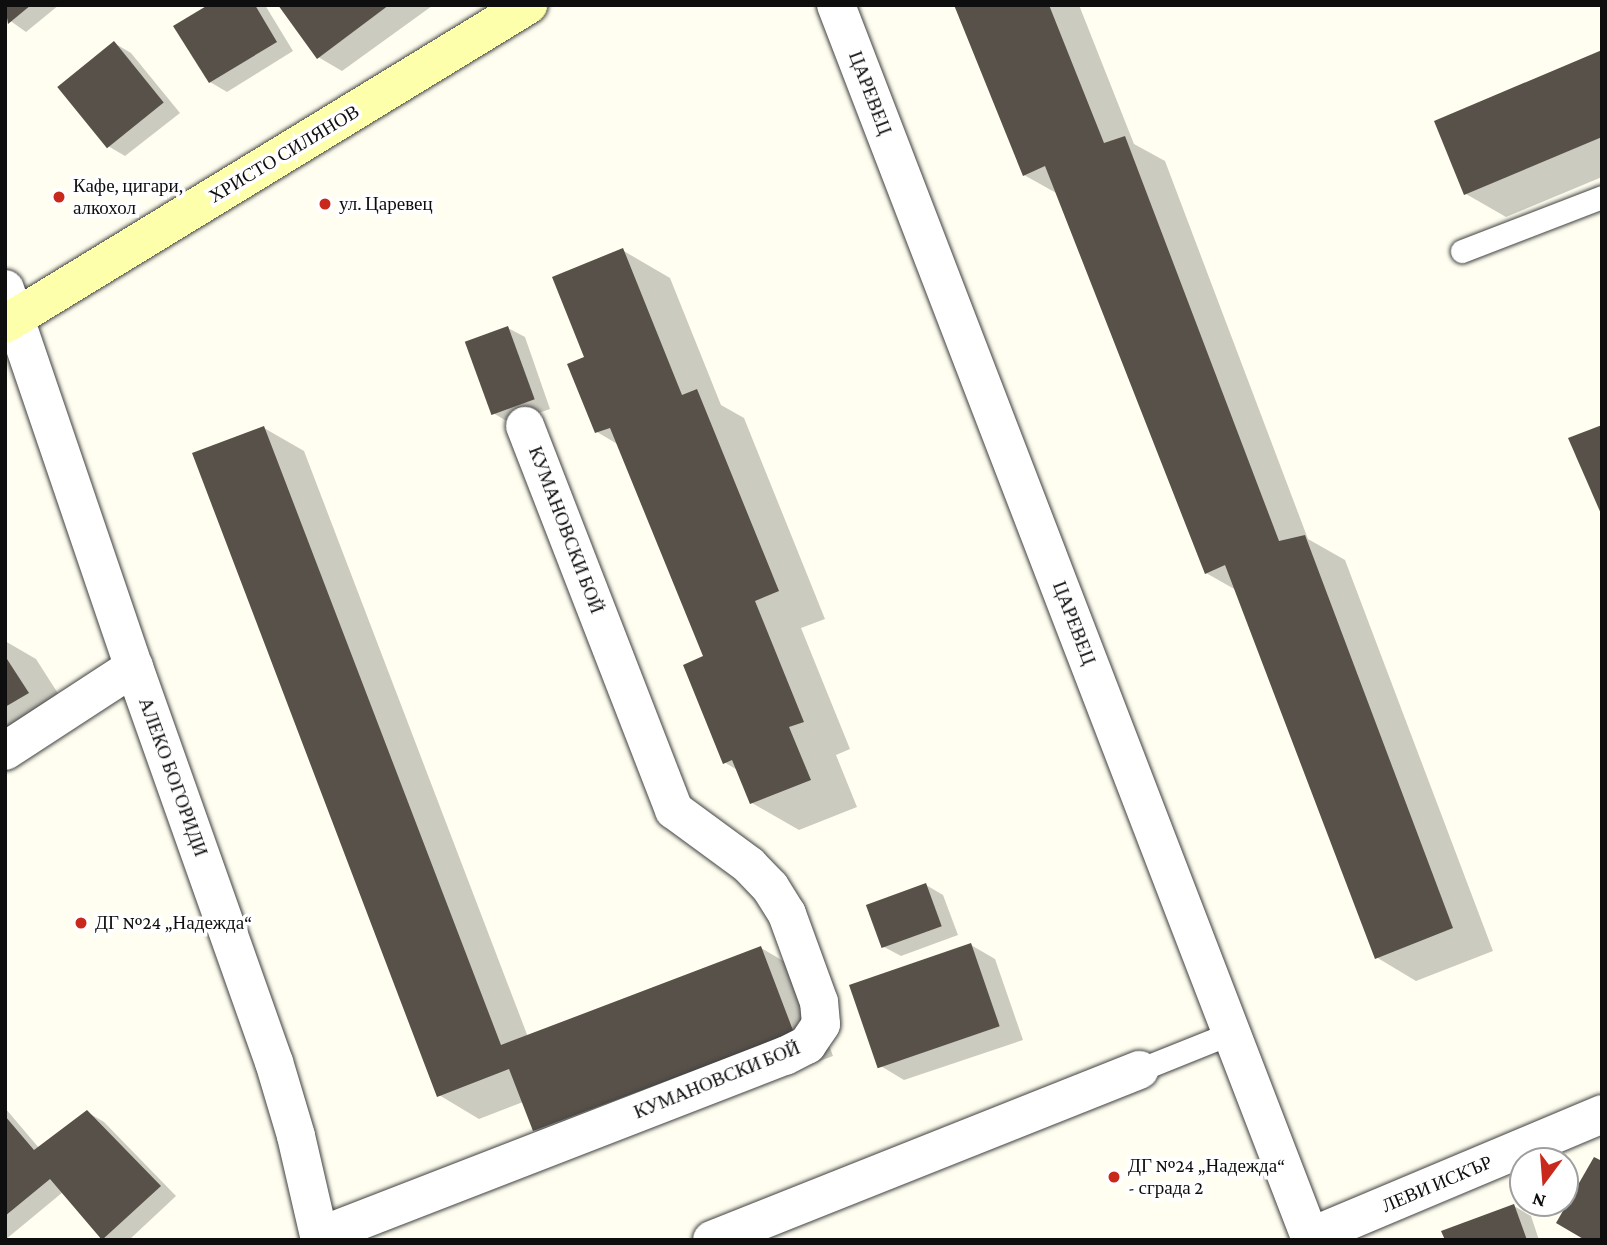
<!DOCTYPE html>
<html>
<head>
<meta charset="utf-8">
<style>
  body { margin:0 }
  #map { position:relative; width:1607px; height:1245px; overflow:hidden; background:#fffef0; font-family:"Crimson Pro",serif }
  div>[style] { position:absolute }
  .shadow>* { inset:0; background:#0003 }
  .building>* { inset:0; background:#58514a; transform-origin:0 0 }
  .roads { filter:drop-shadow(0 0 2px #414141) drop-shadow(0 0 2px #414141) }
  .lane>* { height:23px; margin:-11.5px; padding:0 11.5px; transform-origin:11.5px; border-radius:11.5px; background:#fff }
  .street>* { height:38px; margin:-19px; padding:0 19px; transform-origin:19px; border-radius:19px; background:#fff }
  .secondary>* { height:38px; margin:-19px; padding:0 19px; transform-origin:19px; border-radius:19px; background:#feffab }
  .dots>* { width:19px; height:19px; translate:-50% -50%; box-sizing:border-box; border:4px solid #fff; border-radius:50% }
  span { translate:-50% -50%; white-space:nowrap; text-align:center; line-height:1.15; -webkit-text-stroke:7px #fff; paint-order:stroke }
  .street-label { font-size:19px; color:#0e0e0e }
  .poi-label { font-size:19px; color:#0e0e0e }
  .left { translate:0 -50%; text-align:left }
  .frame { position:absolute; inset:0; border:7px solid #0e0e0e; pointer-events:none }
  .north { position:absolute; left:1509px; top:1147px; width:70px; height:70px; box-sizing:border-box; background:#fff; border:2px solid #9f9f9f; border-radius:50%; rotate:196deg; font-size:19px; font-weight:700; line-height:28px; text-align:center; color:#0e0e0e }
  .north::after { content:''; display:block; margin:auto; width:24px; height:32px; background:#c9291c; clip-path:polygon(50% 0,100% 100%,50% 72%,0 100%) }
</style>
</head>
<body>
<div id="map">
  <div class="shadow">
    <i style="clip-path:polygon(5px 5px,59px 5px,26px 32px,5px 17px)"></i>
    <i style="clip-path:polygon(211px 5px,265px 5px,293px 51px,227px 92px,210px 82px)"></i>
    <i style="clip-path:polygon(280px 5px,432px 6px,342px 71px,318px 57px)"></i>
    <i style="clip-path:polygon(956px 5px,1079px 5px,1134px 144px,1165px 161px,1308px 539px,1345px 560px,1493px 951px,1416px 981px,1376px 957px,1236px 590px,1206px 573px,1058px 194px,1024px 175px)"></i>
    <i style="clip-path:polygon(114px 43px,131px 53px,180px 113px,125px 156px,108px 146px)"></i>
    <i style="clip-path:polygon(1602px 52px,1602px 177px,1506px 217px,1466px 194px)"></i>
    <i style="clip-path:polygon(622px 250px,670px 278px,721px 405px,744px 418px,825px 619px,801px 628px,850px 749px,836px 755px,857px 807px,799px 830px,752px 803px,739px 771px,724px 762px,705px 657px,619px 445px,597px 432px,586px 358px)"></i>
    <i style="clip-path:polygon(508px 328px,525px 337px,550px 409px,510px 423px,493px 413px)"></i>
    <i style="clip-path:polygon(264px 428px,304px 451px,528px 1037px,761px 948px,802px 972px,833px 1056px,574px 1153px,534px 1130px,523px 1102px,479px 1119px,439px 1095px)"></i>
    <i style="clip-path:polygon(5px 641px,36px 659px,75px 720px,5px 764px)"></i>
    <i style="clip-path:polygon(926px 885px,943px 895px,958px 935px,901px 956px,884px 947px)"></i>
    <i style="clip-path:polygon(971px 945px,995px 959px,1023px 1040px,904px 1080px,879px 1065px)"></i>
    <i style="clip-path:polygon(5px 1108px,39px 1148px,87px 1112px,104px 1122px,176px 1196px,129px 1240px,106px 1240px,63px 1192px,5px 1240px)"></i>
    <i style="clip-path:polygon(1514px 1206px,1531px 1216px,1539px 1240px,1446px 1240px)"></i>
  </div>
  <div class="building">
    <i style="clip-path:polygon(5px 5px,31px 5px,8px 24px)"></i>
    <i style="clip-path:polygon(208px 5px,255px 5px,277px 42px,209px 83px,173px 26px)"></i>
    <i style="clip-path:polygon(278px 5px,389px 5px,317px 59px)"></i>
    <i style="clip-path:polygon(954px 5px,1049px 5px,1104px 143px,1125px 136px,1279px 541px,1305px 535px,1453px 928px,1375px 959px,1225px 565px,1205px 574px,1045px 166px,1023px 176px)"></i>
    <i style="left:114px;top:41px;width:79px;height:73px;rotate:51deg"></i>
    <i style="clip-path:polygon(1602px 50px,1602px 137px,1464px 195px,1434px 121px)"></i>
    <i style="clip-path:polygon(623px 248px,682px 395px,697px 389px,779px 591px,755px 601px,804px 722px,789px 727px,811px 780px,750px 804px,732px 760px,723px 764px,683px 665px,703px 656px,610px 428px,595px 433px,567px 364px,584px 357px,552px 277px)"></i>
    <i style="left:508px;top:326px;width:78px;height:46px;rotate:70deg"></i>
    <i style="clip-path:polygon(1602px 425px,1602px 516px,1568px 438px)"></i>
    <i style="clip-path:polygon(264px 426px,501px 1045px,761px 946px,794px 1033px,533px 1131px,509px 1069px,437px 1097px,192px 453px)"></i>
    <i style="clip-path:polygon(5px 656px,29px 693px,5px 707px)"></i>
    <i style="left:926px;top:883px;width:46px;height:64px;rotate:70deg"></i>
    <i style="left:971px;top:943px;width:88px;height:129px;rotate:71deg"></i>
    <i style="clip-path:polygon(87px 1110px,161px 1186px,102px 1240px,50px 1179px,5px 1216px,5px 1116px,34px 1150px)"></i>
    <i style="clip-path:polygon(1594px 1157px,1602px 1161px,1602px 1240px,1585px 1240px,1556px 1223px)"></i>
    <i style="clip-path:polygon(1514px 1204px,1527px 1240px,1445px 1240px,1441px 1231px)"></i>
  </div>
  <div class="roads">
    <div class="lane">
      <i style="left:1462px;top:251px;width:150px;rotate:-21.1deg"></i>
      <i style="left:1139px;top:1070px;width:99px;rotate:-21.9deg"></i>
    </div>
    <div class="street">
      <i style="left:836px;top:5px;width:1323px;rotate:68.96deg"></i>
      <i style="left:5px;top:289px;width:399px;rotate:71.2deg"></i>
      <i style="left:134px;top:667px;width:419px;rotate:70.5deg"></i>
      <i style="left:274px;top:1062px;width:77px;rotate:73.4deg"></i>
      <i style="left:296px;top:1136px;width:107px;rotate:77deg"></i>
      <i style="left:5px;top:751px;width:154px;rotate:-33.1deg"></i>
      <i style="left:320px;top:1236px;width:499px;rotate:-21.2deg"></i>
      <i style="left:785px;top:1056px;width:25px;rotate:-27deg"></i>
      <i style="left:807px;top:1045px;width:25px;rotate:-56deg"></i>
      <i style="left:821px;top:1024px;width:22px;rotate:-95deg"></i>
      <i style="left:819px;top:1002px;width:94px;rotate:-110deg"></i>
      <i style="left:787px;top:914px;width:32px;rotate:-122deg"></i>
      <i style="left:770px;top:887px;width:30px;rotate:-134deg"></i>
      <i style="left:749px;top:865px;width:93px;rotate:-143.7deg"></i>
      <i style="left:674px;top:810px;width:412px;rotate:-111.2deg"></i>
      <i style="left:1310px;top:1237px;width:317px;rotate:-22.8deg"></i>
      <i style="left:712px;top:1240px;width:460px;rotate:-21.7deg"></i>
    </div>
    <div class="secondary">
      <i style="left:5px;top:324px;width:613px;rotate:-31.38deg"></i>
    </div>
  </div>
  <div class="dots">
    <i style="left:59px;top:197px;background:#c9291c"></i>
    <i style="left:325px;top:204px;background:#c9291c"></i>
    <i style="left:81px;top:923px;background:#c9291c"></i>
    <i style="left:1114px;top:1177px;background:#c9291c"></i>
  </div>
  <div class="street-label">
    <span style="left:870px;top:93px;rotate:69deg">ЦАРЕВЕЦ</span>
    <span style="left:284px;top:154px;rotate:-31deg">ХРИСТО СИЛЯНОВ</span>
    <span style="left:566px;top:530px;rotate:69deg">КУМАНОВСКИ БОЙ</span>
    <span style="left:1074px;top:623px;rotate:69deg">ЦАРЕВЕЦ</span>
    <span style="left:173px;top:777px;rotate:70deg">АЛЕКО БОГОРИДИ</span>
    <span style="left:717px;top:1080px;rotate:-22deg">КУМАНОВСКИ БОЙ</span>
    <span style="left:1437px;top:1184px;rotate:-23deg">ЛЕВИ ИСКЪР</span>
  </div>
  <div class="poi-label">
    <span class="left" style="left:73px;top:197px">Кафе, цигари,<br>алкохол</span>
    <span class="left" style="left:339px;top:204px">ул. Царевец</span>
    <span class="left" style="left:95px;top:923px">ДГ №24 „Надежда“</span>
    <span class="left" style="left:1128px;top:1177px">ДГ №24 „Надежда“<br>- сграда 2</span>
  </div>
  <div class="frame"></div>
  <div class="north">N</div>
</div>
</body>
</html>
